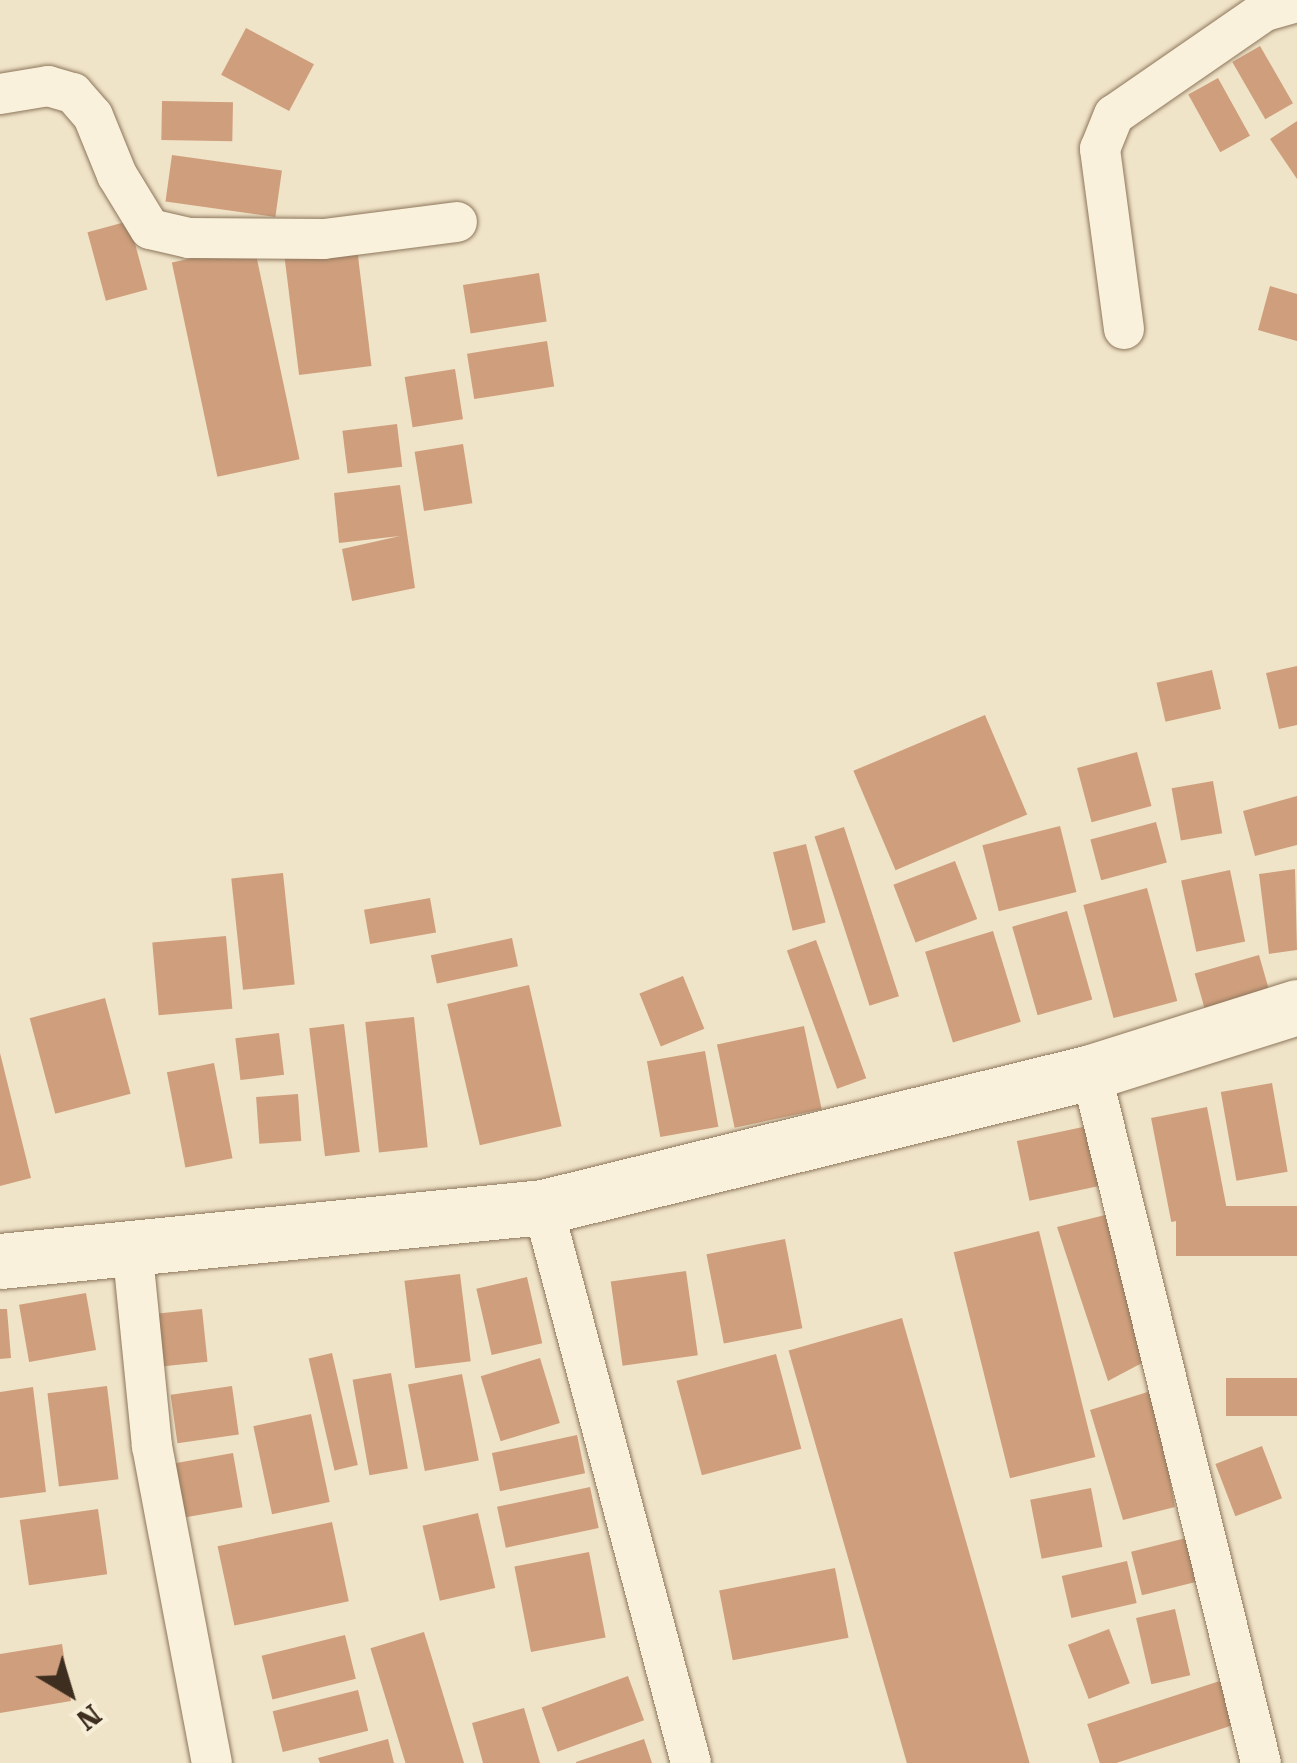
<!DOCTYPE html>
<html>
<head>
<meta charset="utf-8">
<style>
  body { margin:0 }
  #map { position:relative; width:1297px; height:1763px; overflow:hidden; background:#f0e4c8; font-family:"Roboto Serif",serif }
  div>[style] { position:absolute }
  .building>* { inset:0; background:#cf9f7d; transform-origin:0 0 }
  .roads { filter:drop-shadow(0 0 2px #8d765c) drop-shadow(0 0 2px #8d765c) }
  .minor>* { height:40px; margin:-20px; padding:0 20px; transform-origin:20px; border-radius:20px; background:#faf1dc }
  .secondary>* { height:55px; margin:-27.5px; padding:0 27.5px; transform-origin:27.5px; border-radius:27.5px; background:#faf1dc }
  span { translate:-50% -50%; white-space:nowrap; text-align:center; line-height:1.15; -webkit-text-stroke:8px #f7eed8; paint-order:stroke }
  .north { position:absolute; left:20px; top:1643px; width:100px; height:100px; -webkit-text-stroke:8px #f7eed8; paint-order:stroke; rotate:142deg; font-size:28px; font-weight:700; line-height:40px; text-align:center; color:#3d2e20 }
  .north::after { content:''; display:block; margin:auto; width:35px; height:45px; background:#3d2e20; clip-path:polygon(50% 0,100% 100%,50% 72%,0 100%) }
</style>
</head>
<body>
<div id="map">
  <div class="building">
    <i style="left:246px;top:28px;width:77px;height:53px;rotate:28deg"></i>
    <i style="left:1260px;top:46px;width:66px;height:32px;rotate:60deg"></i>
    <i style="left:1218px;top:78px;width:66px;height:34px;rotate:61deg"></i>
    <i style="left:162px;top:101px;width:71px;height:39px;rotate:1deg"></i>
    <i style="clip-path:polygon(1297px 121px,1297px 179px,1270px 139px)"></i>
    <i style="left:172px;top:155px;width:111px;height:47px;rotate:8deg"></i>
    <i style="left:129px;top:221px;width:71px;height:43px;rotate:75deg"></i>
    <i style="left:254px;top:245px;width:219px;height:84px;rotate:78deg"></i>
    <i style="left:357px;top:248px;width:119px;height:73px;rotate:83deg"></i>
    <i style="left:539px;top:273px;width:49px;height:77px;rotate:81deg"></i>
    <i style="clip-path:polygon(1270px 286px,1297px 294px,1297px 341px,1258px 330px)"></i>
    <i style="left:547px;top:341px;width:46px;height:81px;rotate:81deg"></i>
    <i style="left:455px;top:369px;width:51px;height:51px;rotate:81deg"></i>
    <i style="left:397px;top:424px;width:43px;height:55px;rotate:83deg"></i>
    <i style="left:463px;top:444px;width:60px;height:49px;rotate:81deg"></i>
    <i style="clip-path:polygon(400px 485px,415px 588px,352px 601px,342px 549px,400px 536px,339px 543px,334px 493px)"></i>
    <i style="clip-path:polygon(1297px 666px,1297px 725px,1279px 729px,1266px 673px)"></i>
    <i style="left:1212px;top:670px;width:40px;height:57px;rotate:77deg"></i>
    <i style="left:985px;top:715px;width:108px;height:143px;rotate:67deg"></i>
    <i style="left:1137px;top:752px;width:56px;height:62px;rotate:75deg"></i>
    <i style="left:1213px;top:781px;width:53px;height:42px;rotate:80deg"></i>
    <i style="clip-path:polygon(1297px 796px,1297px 845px,1255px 856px,1243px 811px)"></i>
    <i style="left:1156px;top:822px;width:42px;height:68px;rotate:75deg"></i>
    <i style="left:1060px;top:826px;width:68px;height:80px;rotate:76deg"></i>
    <i style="left:844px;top:827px;width:178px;height:31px;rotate:72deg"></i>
    <i style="left:806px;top:844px;width:81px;height:34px;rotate:76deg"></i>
    <i style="left:955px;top:861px;width:62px;height:66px;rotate:69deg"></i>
    <i style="clip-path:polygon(1295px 869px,1297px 950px,1269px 954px,1259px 874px)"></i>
    <i style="left:1230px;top:870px;width:73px;height:50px;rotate:78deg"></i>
    <i style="left:283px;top:873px;width:112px;height:52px;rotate:84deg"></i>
    <i style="left:1147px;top:888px;width:117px;height:66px;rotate:75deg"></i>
    <i style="left:430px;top:898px;width:35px;height:67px;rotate:80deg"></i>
    <i style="left:1067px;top:911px;width:92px;height:57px;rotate:74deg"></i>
    <i style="left:993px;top:931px;width:95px;height:71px;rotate:73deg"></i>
    <i style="left:226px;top:936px;width:73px;height:74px;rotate:85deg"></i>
    <i style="left:512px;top:938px;width:29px;height:83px;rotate:78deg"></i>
    <i style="left:816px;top:940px;width:147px;height:31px;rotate:70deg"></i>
    <i style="left:1259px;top:955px;width:37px;height:67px;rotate:74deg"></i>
    <i style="left:683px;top:976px;width:57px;height:47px;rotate:68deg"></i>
    <i style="left:529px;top:985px;width:145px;height:84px;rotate:77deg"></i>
    <i style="left:105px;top:998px;width:99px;height:78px;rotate:75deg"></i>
    <i style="left:414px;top:1017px;width:131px;height:49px;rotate:84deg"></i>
    <i style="left:344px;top:1024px;width:129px;height:35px;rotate:83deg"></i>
    <i style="left:804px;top:1026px;width:85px;height:89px;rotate:78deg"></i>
    <i style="left:279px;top:1033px;width:42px;height:44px;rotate:83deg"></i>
    <i style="left:705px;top:1051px;width:77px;height:59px;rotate:80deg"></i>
    <i style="clip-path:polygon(0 1053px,31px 1178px,0 1186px)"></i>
    <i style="left:214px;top:1063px;width:97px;height:48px;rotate:79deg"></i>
    <i style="left:1272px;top:1083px;width:90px;height:52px;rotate:80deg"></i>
    <i style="left:298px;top:1094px;width:47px;height:42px;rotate:86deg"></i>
    <i style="left:1207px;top:1107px;width:106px;height:57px;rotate:79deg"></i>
    <i style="left:1097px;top:1124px;width:61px;height:82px;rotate:78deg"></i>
    <i style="left:1297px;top:1206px;width:50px;height:121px;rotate:90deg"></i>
    <i style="clip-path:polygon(1109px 1214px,1142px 1363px,1108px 1381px,1057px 1227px)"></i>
    <i style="left:1039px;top:1231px;width:233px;height:88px;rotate:76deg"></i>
    <i style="left:785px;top:1239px;width:91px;height:80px;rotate:79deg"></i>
    <i style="left:686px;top:1271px;width:85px;height:76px;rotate:82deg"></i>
    <i style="left:460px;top:1274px;width:88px;height:56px;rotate:83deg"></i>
    <i style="left:527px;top:1277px;width:68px;height:52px;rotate:77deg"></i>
    <i style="left:86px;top:1293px;width:58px;height:68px;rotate:80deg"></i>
    <i style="clip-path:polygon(0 1309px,7px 1309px,11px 1358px,0 1359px)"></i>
    <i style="left:202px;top:1309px;width:53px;height:44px;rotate:84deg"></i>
    <i style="left:902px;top:1318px;width:463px;height:118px;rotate:74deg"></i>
    <i style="left:332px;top:1353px;width:115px;height:24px;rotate:77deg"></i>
    <i style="left:776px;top:1354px;width:98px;height:103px;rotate:75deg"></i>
    <i style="left:540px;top:1358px;width:68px;height:62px;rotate:73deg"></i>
    <i style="left:391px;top:1373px;width:97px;height:39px;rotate:80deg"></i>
    <i style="left:462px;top:1374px;width:88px;height:55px;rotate:79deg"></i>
    <i style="left:1297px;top:1378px;width:38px;height:71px;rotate:90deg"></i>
    <i style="left:107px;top:1386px;width:94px;height:60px;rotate:83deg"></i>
    <i style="left:232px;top:1386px;width:49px;height:62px;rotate:82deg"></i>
    <i style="clip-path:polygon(33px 1387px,46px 1492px,0 1498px,0 1392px)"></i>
    <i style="clip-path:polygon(1154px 1390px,1175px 1507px,1123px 1520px,1090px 1410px)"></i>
    <i style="left:311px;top:1414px;width:90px;height:59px;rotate:78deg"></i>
    <i style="left:577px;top:1435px;width:39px;height:87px;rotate:78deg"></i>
    <i style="left:1262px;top:1446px;width:56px;height:50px;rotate:69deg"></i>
    <i style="left:233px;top:1453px;width:55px;height:59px;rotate:80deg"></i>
    <i style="left:590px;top:1487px;width:42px;height:95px;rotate:78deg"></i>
    <i style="left:1091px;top:1488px;width:60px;height:62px;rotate:79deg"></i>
    <i style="left:98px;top:1509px;width:66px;height:79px;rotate:82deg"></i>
    <i style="left:478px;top:1513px;width:77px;height:57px;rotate:77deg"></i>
    <i style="left:332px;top:1522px;width:81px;height:117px;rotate:78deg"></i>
    <i style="left:1198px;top:1535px;width:45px;height:69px;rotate:76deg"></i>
    <i style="left:589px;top:1552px;width:87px;height:76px;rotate:79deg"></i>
    <i style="left:1127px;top:1561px;width:43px;height:67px;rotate:77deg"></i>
    <i style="left:835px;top:1568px;width:71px;height:118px;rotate:79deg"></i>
    <i style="left:1175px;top:1609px;width:68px;height:40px;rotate:77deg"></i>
    <i style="left:1109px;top:1629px;width:58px;height:44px;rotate:69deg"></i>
    <i style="left:424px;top:1632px;width:137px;height:56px;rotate:73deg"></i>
    <i style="left:345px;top:1635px;width:45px;height:86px;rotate:76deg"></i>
    <i style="clip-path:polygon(62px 1644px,71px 1701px,0 1713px,0 1654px)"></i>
    <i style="left:628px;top:1676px;width:47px;height:92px;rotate:70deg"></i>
    <i style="left:1226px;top:1679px;width:46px;height:146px;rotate:72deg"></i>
    <i style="left:358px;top:1690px;width:42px;height:88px;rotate:76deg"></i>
    <i style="clip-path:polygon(524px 1708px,540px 1763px,483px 1763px,472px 1723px)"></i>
    <i style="clip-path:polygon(388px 1739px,394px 1763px,320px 1763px,318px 1758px)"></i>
    <i style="clip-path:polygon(644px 1739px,652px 1763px,576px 1763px,576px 1762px)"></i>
  </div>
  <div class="roads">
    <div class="minor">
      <i style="left:0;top:94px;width:49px;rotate:-9.5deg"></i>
      <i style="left:48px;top:86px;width:26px;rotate:16deg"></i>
      <i style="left:73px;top:93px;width:30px;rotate:49deg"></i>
      <i style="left:93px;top:116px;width:64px;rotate:67.9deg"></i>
      <i style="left:117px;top:175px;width:63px;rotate:58.6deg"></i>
      <i style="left:150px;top:229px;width:40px;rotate:13deg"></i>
      <i style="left:189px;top:238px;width:135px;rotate:0.4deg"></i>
      <i style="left:324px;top:239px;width:134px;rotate:-7.3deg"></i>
      <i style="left:1124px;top:329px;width:182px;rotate:-97.6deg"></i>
      <i style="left:1100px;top:149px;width:37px;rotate:-68deg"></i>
      <i style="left:1114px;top:115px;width:183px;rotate:-34.6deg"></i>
      <i style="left:1265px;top:11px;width:33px;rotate:-16deg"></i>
      <i style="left:1091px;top:1072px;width:712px;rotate:76.18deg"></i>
      <i style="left:543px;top:1207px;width:575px;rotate:75.09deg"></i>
      <i style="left:132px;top:1246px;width:201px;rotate:84.3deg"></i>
      <i style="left:152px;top:1446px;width:323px;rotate:79.3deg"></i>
    </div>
    <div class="secondary">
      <i style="left:0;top:1261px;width:546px;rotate:-5.68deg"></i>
      <i style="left:543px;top:1207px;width:564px;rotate:-13.84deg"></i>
      <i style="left:1091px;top:1072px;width:216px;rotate:-17.5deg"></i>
    </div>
  </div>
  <div class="north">N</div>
</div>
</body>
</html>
